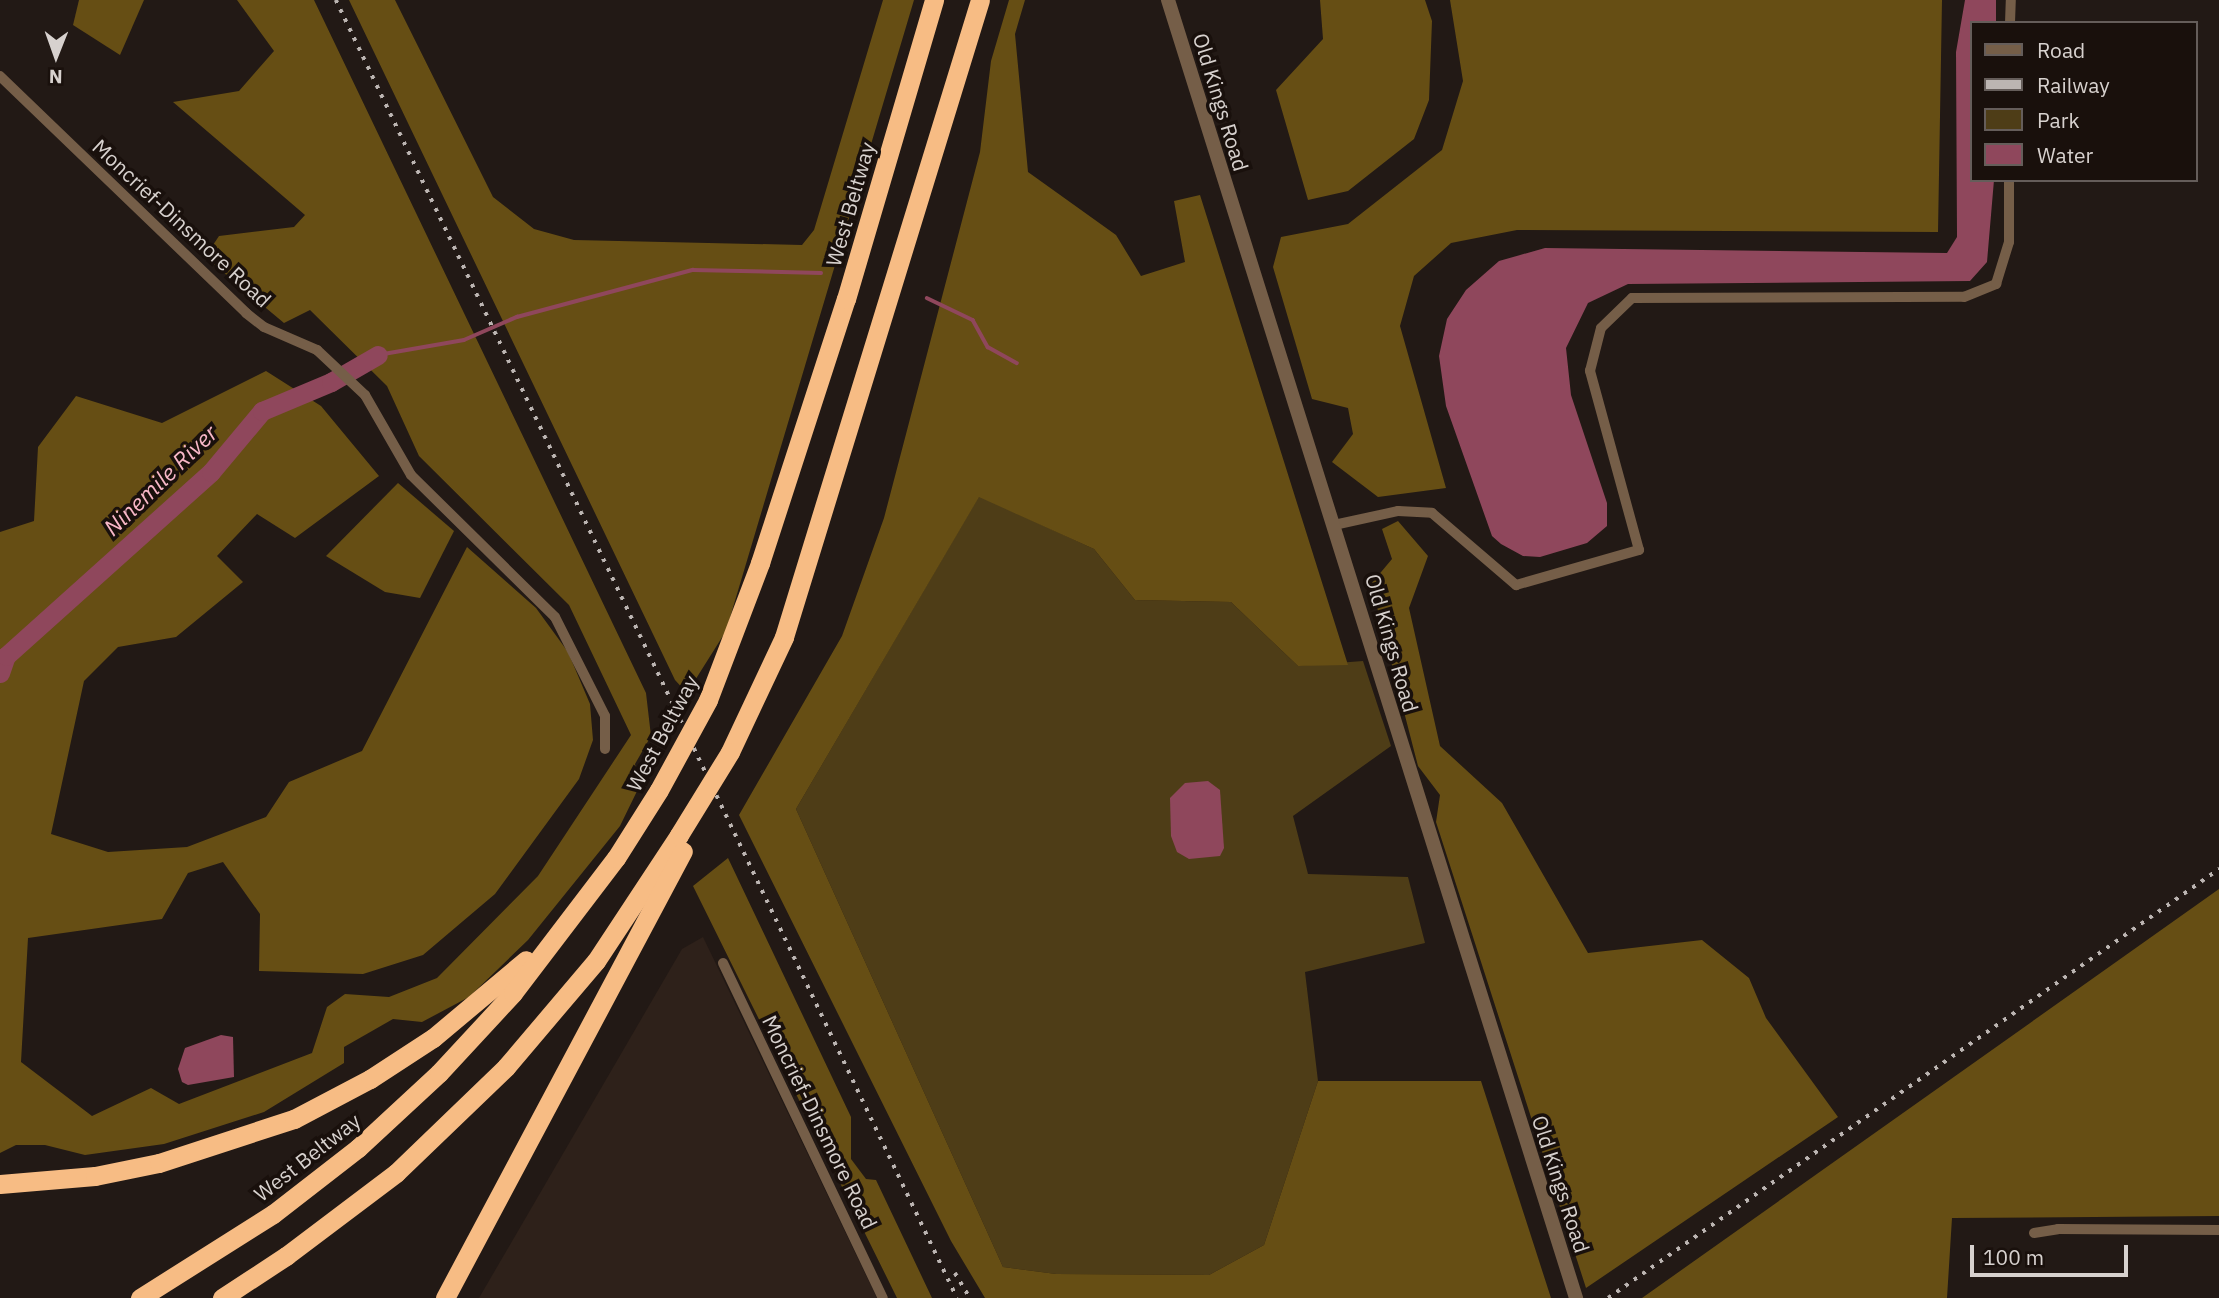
<!DOCTYPE html>
<html>
<head>
<meta charset="utf-8">
<style>
	body { margin:0 }
	#map { position:relative; width:2219px; height:1298px; overflow:hidden; background:#221915; font-family:"IBM Plex Sans",sans-serif }
	div>[style] { position:absolute }
	.built>* { inset:0; background:#2e211a }
	.green>* { inset:0; background:#4e3d17 }
	.forest>* { inset:0; background:#664e14 }
	.water>* { inset:0; background:#8f475c }
	.stream>* { height:3.5px; margin:-1.75px; padding:0 1.75px; transform-origin:1.75px; border-radius:1.75px; background:#8f475c }
	.river>* { height:19px; margin:-9.5px; padding:0 9.5px; transform-origin:9.5px; border-radius:9.5px; background:#8f475c }
	.minor>* { height:10px; margin:-5px; padding:0 5px; transform-origin:5px; border-radius:5px; background:#755e48 }
	.tertiary>* { height:14px; margin:-7px; padding:0 7px; transform-origin:7px; border-radius:7px; background:#755e48 }
	.motorway>* { height:19px; margin:-9.5px; padding:0 9.5px; transform-origin:9.5px; border-radius:9.5px; background:#f7bc84 }
	.rail>* { height:3.5px; margin-top:-1.75px; transform-origin:0; background:repeating-linear-gradient(90deg,#bcb5b2 0 3.5px,transparent 0 10.5px) }
	.motorway-bridge>* { height:19px; margin:-9.5px; padding:0 9.5px; transform-origin:9.5px; border-radius:9.5px; background:#f7bc84 }
	span { translate:-50% -50%; white-space:nowrap; text-align:center; line-height:1.15; -webkit-text-stroke:7px #19100c; paint-order:stroke }
	.street-label { font-size:21px; color:#d7d1ce }
	.water-label { font-size:23px; color:#f8b7c7; font-style:italic }
	.legend { position:absolute; left:1970px; top:21px; width:228px; height:161px; box-sizing:border-box; background:#19100c; border:2px solid #655d5a; margin:0; padding:9px 12px; list-style:none; font-size:21px; color:#d7d1ce }
	.legend li { display:flex; align-items:center; gap:14px; height:35px }
	.legend b { width:35px; border:2px solid #655d5a }
	.north { position:absolute; left:21px; top:21px; width:70px; height:70px; -webkit-text-stroke:5px #19100c; paint-order:stroke; rotate:181deg; font-size:19px; font-weight:700; line-height:28px; text-align:center; color:#d7d1ce }
	.north::after { content:''; display:block; margin:auto; width:24px; height:32px; background:#d7d1ce; clip-path:polygon(50% 0,100% 100%,50% 72%,0 100%) }
	.scale { position:absolute; left:1970px; top:1245px; width:158px; height:32px; box-sizing:border-box; border:4px solid #d7d1ce; border-top:0; padding-left:9px; font-size:21px; line-height:24px; white-space:nowrap; color:#d7d1ce; -webkit-text-stroke:5px #19100c; paint-order:stroke }
</style>
</head>
<body>
<div id="map">
	<div class="built">
		<i style="clip-path:polygon(703px 937px,877px 1298px,479px 1298px,682px 949px)"></i>
	</div>
	<div class="green">
		<i style="clip-path:polygon(979px 496px,1094px 549px,1135px 600px,1231px 602px,1298px 666px,1363px 661px,1391px 746px,1293px 816px,1308px 874px,1408px 877px,1425px 943px,1305px 972px,1318px 1081px,1264px 1245px,1209px 1275px,1056px 1274px,1003px 1267px,796px 809px)"></i>
	</div>
	<div class="forest">
		<i style="clip-path:polygon(79px 0,144px 0,120px 55px,73px 25px)"></i>
		<i style="clip-path:polygon(237px 0,314px 0,646px 693px,651px 736px,635px 764px,640px 785px,620px 826px,528px 940px,469px 997px,422px 1022px,393px 1019px,344px 1047px,344px 1063px,264px 1112px,164px 1144px,85px 1155px,45px 1145px,16px 1145px,0 1153px,0 532px,34px 521px,38px 447px,76px 396px,162px 423px,266px 371px,321px 406px,379px 476px,295px 538px,257px 514px,217px 556px,243px 582px,176px 637px,118px 647px,84px 681px,51px 834px,108px 852px,187px 847px,266px 817px,289px 782px,362px 751px,467px 547px,536px 608px,568px 652px,590px 704px,593px 740px,579px 779px,495px 894px,423px 955px,363px 974px,259px 971px,260px 914px,223px 862px,188px 873px,162px 919px,28px 938px,21px 1062px,92px 1116px,151px 1088px,179px 1104px,312px 1053px,327px 1007px,345px 994px,389px 997px,437px 978px,538px 876px,631px 735px,569px 605px,419px 456px,387px 386px,310px 310px,284px 323px,205px 257px,219px 236px,294px 227px,305px 215px,173px 102px,239px 91px,274px 51px)"></i>
		<i style="clip-path:polygon(349px 0,395px 0,493px 197px,534px 229px,574px 240px,802px 245px,814px 230px,883px 0,914px 0,726px 631px,687px 693px,675px 680px)"></i>
		<i style="clip-path:polygon(1009px 0,1025px 0,1015px 34px,1028px 172px,1116px 235px,1141px 276px,1185px 262px,1174px 201px,1200px 195px,1348px 665px,1298px 666px,1231px 602px,1135px 600px,1094px 549px,979px 497px,796px 809px,1003px 1267px,1056px 1274px,1209px 1275px,1264px 1245px,1318px 1081px,1481px 1081px,1551px 1298px,985px 1298px,951px 1241px,739px 815px,842px 636px,884px 518px,980px 152px,991px 61px)"></i>
		<i style="clip-path:polygon(1320px 0,1425px 0,1432px 21px,1429px 100px,1414px 139px,1348px 191px,1308px 200px,1276px 90px,1323px 39px)"></i>
		<i style="clip-path:polygon(1450px 0,1942px 0,1938px 232px,1517px 230px,1451px 243px,1414px 276px,1400px 326px,1446px 488px,1378px 497px,1332px 462px,1353px 434px,1348px 408px,1312px 399px,1273px 267px,1281px 237px,1348px 224px,1442px 150px,1463px 81px)"></i>
		<i style="clip-path:polygon(398px 483px,454px 531px,420px 598px,385px 592px,326px 556px)"></i>
		<i style="clip-path:polygon(1398px 521px,1428px 556px,1409px 608px,1440px 746px,1502px 803px,1588px 953px,1702px 940px,1749px 978px,1766px 1018px,1838px 1117px,1586px 1288px,1436px 822px,1440px 795px,1418px 766px,1371px 584px,1392px 559px,1382px 529px)"></i>
		<i style="clip-path:polygon(728px 858px,851px 1117px,851px 1159px,866px 1179px,876px 1180px,932px 1298px,897px 1298px,693px 886px)"></i>
		<i style="clip-path:polygon(2219px 889px,2219px 1216px,1952px 1218px,1947px 1298px,1642px 1298px)"></i>
	</div>
	<div class="water">
		<i style="clip-path:polygon(1965px 0,1996px 0,1996px 23px,1972px 23px,1972px 180px,1994px 180px,1987px 262px,1970px 281px,1628px 284px,1588px 303px,1566px 348px,1571px 395px,1607px 503px,1607px 526px,1587px 543px,1540px 557px,1523px 556px,1501px 544px,1492px 536px,1446px 406px,1439px 356px,1447px 319px,1466px 290px,1499px 261px,1545px 248px,1947px 253px,1957px 237px,1956px 52px)"></i>
		<i style="clip-path:polygon(1208px 781px,1220px 790px,1224px 848px,1220px 856px,1189px 859px,1177px 852px,1171px 836px,1170px 798px,1185px 783px)"></i>
		<i style="clip-path:polygon(221px 1035px,233px 1037px,234px 1077px,188px 1085px,182px 1082px,178px 1069px,185px 1048px)"></i>
	</div>
	<div class="stream">
		<i style="left:927px;top:298px;width:51px;rotate:25.6deg"></i>
		<i style="left:973px;top:320px;width:31px;rotate:61deg"></i>
		<i style="left:988px;top:347px;width:33px;rotate:29deg"></i>
		<i style="left:378px;top:355px;width:87px;rotate:-9.9deg"></i>
		<i style="left:464px;top:340px;width:58px;rotate:-23.5deg"></i>
		<i style="left:517px;top:317px;width:182px;rotate:-15deg"></i>
		<i style="left:693px;top:270px;width:128px;rotate:1.3deg"></i>
	</div>
	<div class="river">
		<i style="left:0;top:673px;width:18px;rotate:-71deg"></i>
		<i style="left:6px;top:656px;width:275px;rotate:-41.9deg"></i>
		<i style="left:211px;top:472px;width:80px;rotate:-50.1deg"></i>
		<i style="left:262px;top:411px;width:75px;rotate:-22.8deg"></i>
		<i style="left:331px;top:382px;width:54px;rotate:-29.9deg"></i>
	</div>
	<div class="minor">
		<i style="left:2010px;top:23px;width:23px;rotate:-88deg"></i>
		<i style="left:0;top:76px;width:342px;rotate:43.9deg"></i>
		<i style="left:246px;top:313px;width:23px;rotate:38deg"></i>
		<i style="left:264px;top:327px;width:58px;rotate:23.5deg"></i>
		<i style="left:317px;top:350px;width:66px;rotate:43.2deg"></i>
		<i style="left:365px;top:395px;width:92px;rotate:60.1deg"></i>
		<i style="left:411px;top:475px;width:202px;rotate:44.6deg"></i>
		<i style="left:555px;top:617px;width:111px;rotate:63.2deg"></i>
		<i style="left:605px;top:716px;width:33px;rotate:90deg"></i>
		<i style="left:1334px;top:525px;width:66px;rotate:-12.3deg"></i>
		<i style="left:1398px;top:511px;width:34px;rotate:3deg"></i>
		<i style="left:1432px;top:513px;width:111px;rotate:40.6deg"></i>
		<i style="left:1516px;top:585px;width:128px;rotate:-15.9deg"></i>
		<i style="left:1639px;top:550px;width:186px;rotate:-105.3deg"></i>
		<i style="left:1590px;top:371px;width:44px;rotate:-75.7deg"></i>
		<i style="left:1601px;top:328px;width:43px;rotate:-44.1deg"></i>
		<i style="left:1632px;top:298px;width:332px;rotate:-0.2deg"></i>
		<i style="left:1964px;top:297px;width:35px;rotate:-22deg"></i>
		<i style="left:1996px;top:284px;width:44px;rotate:-72.8deg"></i>
		<i style="left:2009px;top:242px;width:62px;rotate:-90deg"></i>
		<i style="left:723px;top:963px;width:371px;rotate:64.5deg"></i>
		<i style="left:2034px;top:1233px;width:24px;rotate:-9deg"></i>
		<i style="left:2058px;top:1229px;width:161px;rotate:0.4deg"></i>
	</div>
	<div class="tertiary">
		<i style="left:1168px;top:0;width:1361px;rotate:72.55deg"></i>
	</div>
	<div class="motorway">
		<i style="left:708px;top:700px;width:147px;rotate:-69.2deg"></i>
		<i style="left:760px;top:563px;width:278px;rotate:-72deg"></i>
		<i style="left:846px;top:299px;width:312px;rotate:-73.6deg"></i>
		<i style="left:730px;top:752px;width:127px;rotate:-64.8deg"></i>
		<i style="left:784px;top:637px;width:666px;rotate:-72.9deg"></i>
		<i style="left:0;top:1184px;width:95px;rotate:-4.8deg"></i>
		<i style="left:95px;top:1176px;width:65px;rotate:-11.5deg"></i>
		<i style="left:159px;top:1163px;width:142px;rotate:-18.1deg"></i>
		<i style="left:294px;top:1119px;width:86px;rotate:-27.8deg"></i>
		<i style="left:370px;top:1079px;width:75px;rotate:-33.1deg"></i>
		<i style="left:433px;top:1038px;width:121px;rotate:-40deg"></i>
		<i style="left:140px;top:1298px;width:157px;rotate:-32.3deg"></i>
		<i style="left:273px;top:1214px;width:108px;rotate:-37.8deg"></i>
		<i style="left:358px;top:1148px;width:110px;rotate:-42.8deg"></i>
		<i style="left:439px;top:1073px;width:109px;rotate:-47.2deg"></i>
		<i style="left:513px;top:993px;width:170px;rotate:-52.7deg"></i>
		<i style="left:616px;top:858px;width:80px;rotate:-57.7deg"></i>
		<i style="left:222px;top:1298px;width:77px;rotate:-33.3deg"></i>
		<i style="left:286px;top:1256px;width:138px;rotate:-37deg"></i>
		<i style="left:396px;top:1173px;width:153px;rotate:-43.9deg"></i>
		<i style="left:506px;top:1067px;width:139px;rotate:-49.7deg"></i>
		<i style="left:596px;top:961px;width:151px;rotate:-56.6deg"></i>
		<i style="left:445px;top:1298px;width:506px;rotate:-61.97deg"></i>
	</div>
	<div class="rail">
		<i style="left:336px;top:0;width:1439px;rotate:64.43deg"></i>
		<i style="left:955px;top:1273px;width:29px;rotate:59deg"></i>
		<i style="left:1608px;top:1298px;width:747px;rotate:-35.07deg"></i>
	</div>
	<div class="motorway-bridge">
		<i style="left:659px;top:790px;width:102px;rotate:-61.4deg"></i>
		<i style="left:679px;top:835px;width:97px;rotate:-58.4deg"></i>
	</div>
	<div class="street-label">
		<span style="left:1221px;top:102px;rotate:73deg">Old Kings Road</span>
		<span style="left:850px;top:204px;rotate:-74deg">West Beltway</span>
		<span style="left:182px;top:223px;rotate:43deg">Moncrief-Dinsmore Road</span>
		<span style="left:1392px;top:643px;rotate:74deg">Old Kings Road</span>
		<span style="left:662px;top:733px;rotate:-62deg">West Beltway</span>
		<span style="left:820px;top:1122px;rotate:64deg">Moncrief-Dinsmore Road</span>
		<span style="left:307px;top:1157px;rotate:-38deg">West Beltway</span>
		<span style="left:1561px;top:1184px;rotate:72deg">Old Kings Road</span>
	</div>
	<div class="water-label">
		<span style="left:160px;top:480px;rotate:-44deg">Ninemile River</span>
	</div>
	<ul class="legend">
	<li><b style="height:9px;background:#755e48"></b>Road</li>
	<li><b style="height:9px;background:#bcb5b2"></b>Railway</li>
	<li><b style="height:19px;background:#4e3d17"></b>Park</li>
	<li><b style="height:19px;background:#8f475c"></b>Water</li>
	</ul>
	<div class="north">N</div>
	<div class="scale">100 m</div>
</div>
</body>
</html>
